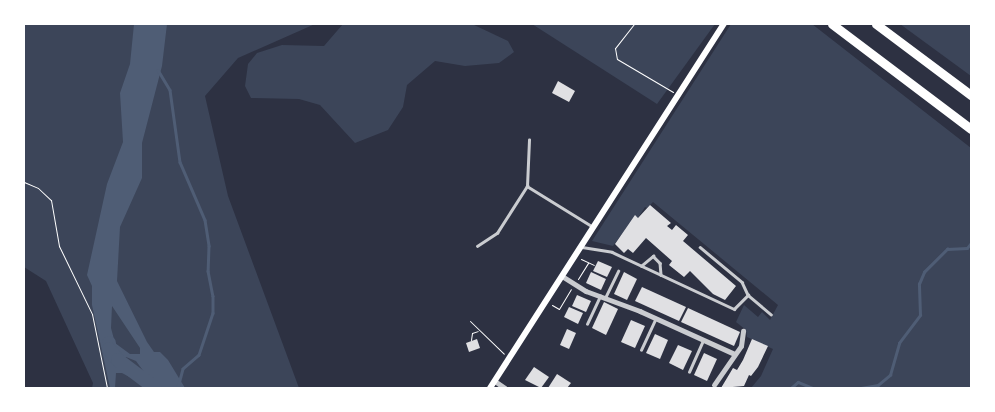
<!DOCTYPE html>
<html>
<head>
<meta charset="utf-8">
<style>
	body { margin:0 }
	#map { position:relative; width:995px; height:412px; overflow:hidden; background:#2d3142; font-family:"Nunito Sans",sans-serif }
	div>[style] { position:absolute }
	.green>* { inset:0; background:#3c4559 }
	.water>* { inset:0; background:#4f5d75 }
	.stream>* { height:2.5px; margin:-1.25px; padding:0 1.25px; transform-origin:1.25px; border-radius:1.25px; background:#4f5d75 }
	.river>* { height:14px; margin:-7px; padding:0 7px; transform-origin:7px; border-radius:7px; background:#4f5d75 }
	.building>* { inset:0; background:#e0e0e3 }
	.path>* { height:1px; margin:-0.5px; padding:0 0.5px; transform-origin:0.5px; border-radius:0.5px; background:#fff }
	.service>* { height:2.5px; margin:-1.25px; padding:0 1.25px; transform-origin:1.25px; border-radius:1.25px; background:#caccd0 }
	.minor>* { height:4.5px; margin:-2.25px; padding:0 2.25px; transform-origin:2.25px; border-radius:2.25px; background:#caccd0 }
	.secondary>* { height:6px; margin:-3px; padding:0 3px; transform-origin:3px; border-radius:3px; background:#fff }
	.motorway>* { height:9px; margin:-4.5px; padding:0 4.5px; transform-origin:4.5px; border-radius:4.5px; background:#fff }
	span { translate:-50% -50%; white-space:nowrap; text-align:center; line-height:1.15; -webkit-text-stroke:5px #fff; paint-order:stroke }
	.frame { position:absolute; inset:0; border:25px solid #fff; pointer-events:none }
</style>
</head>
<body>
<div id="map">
	<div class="green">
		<i style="clip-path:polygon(24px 24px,315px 24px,238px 58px,205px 96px,228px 196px,299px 388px,92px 388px,93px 383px,46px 281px,24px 267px)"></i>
		<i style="clip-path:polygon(343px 24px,472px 24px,508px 41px,514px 52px,499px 63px,465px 66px,435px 61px,407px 85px,403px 107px,388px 130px,355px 143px,320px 105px,299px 99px,251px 98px,245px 86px,248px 64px,257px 53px,282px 45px,324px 46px)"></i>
		<i style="clip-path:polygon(532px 24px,715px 24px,657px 104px)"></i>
		<i style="clip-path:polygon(731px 24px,812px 24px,971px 148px,971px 388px,751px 388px,761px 376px,773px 349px,747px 337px,746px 330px,736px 322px,744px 305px,758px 317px,762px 312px,770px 320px,778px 305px,653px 202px,647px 208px,645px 207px,638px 218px,635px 216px,613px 246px,592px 241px)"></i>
		<i style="clip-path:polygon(900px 24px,971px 24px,971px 76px)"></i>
	</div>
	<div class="water">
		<i style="clip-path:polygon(evenodd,134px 24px,167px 24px,162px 66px,142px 143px,142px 178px,120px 227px,117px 281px,147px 342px,154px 352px,160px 352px,168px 360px,185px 388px,150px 388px,122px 373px,116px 373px,115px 388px,110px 388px,92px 305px,92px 286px,87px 275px,107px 184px,123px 142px,120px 93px,130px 64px,134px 24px,112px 306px,140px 348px,140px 354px,130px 354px,115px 343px,111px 328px,112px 306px,134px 24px,126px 357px,136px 361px,147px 376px,115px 359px,126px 357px)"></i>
	</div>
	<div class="stream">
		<i style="left:158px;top:70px;width:23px;rotate:59deg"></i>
		<i style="left:170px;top:90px;width:73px;rotate:82.1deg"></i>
		<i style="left:180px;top:162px;width:63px;rotate:66.7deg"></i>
		<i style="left:205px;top:220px;width:26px;rotate:81deg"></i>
		<i style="left:209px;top:246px;width:25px;rotate:92deg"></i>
		<i style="left:208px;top:271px;width:25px;rotate:79deg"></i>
		<i style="left:213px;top:296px;width:17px;rotate:90deg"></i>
		<i style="left:213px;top:313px;width:44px;rotate:108.4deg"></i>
		<i style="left:199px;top:355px;width:21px;rotate:139deg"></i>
		<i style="left:183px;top:369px;width:20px;rotate:105deg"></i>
		<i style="left:791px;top:388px;width:9px;rotate:-41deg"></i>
		<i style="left:798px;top:382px;width:16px;rotate:22deg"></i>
		<i style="left:861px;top:388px;width:17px;rotate:-10deg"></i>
		<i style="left:878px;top:385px;width:16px;rotate:-40deg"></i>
		<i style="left:890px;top:375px;width:33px;rotate:-74deg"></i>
		<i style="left:899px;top:343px;width:35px;rotate:-53deg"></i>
		<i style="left:920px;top:315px;width:31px;rotate:-92deg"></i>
		<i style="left:919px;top:284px;width:13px;rotate:-67deg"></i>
		<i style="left:924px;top:272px;width:33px;rotate:-45deg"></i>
		<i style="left:947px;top:249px;width:20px;rotate:-3deg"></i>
		<i style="left:967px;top:248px;width:6px;rotate:-51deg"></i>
	</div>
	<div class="river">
		<i style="left:109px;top:343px;width:6px;rotate:90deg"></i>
		<i style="left:109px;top:349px;width:14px;rotate:51deg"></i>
		<i style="left:118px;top:360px;width:46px;rotate:37.1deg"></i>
	</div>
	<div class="building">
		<i style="clip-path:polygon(558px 81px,575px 91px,569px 102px,552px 93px)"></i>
		<i style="clip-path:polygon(650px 205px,671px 223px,667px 226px,672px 230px,676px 225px,688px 235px,683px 241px,736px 286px,725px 300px,713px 294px,690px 271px,684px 277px,669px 265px,672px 261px,646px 238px,633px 253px,628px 249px,624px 253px,615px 244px,635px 215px,638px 218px)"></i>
		<i style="clip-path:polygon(598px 261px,612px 267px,607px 277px,593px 271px)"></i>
		<i style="clip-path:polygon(591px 272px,606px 279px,601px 290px,586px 283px)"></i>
		<i style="clip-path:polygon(624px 272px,637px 279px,627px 300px,614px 294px)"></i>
		<i style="clip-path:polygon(642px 287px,686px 307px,679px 321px,635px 301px)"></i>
		<i style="clip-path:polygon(577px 295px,591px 301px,586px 312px,572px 306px)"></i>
		<i style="clip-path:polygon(604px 302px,618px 309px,606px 335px,592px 328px)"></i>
		<i style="clip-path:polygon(569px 307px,583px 313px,578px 324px,564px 317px)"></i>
		<i style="clip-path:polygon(688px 308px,740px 332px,734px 346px,681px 322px)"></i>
		<i style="clip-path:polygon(631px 320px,645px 326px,635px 348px,621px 342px)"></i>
		<i style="clip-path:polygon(567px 329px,576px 333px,569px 349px,560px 345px)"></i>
		<i style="clip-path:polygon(655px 334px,668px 340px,660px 359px,646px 353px)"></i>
		<i style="clip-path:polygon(477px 339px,480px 348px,469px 352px,466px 343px)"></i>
		<i style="clip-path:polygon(752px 339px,768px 346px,758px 367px,751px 376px,749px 375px,744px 386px,721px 388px,733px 368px,737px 370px,743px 360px)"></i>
		<i style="clip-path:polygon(678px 345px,692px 351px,683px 370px,669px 363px)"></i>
		<i style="clip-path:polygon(704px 353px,717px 359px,707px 381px,694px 375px)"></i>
		<i style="clip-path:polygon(534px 367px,549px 377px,541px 388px,525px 380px)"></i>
		<i style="clip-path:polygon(557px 374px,571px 383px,567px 388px,548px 388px)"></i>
	</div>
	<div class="path">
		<i style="left:634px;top:24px;width:31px;rotate:128deg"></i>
		<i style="left:615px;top:48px;width:11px;rotate:80deg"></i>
		<i style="left:617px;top:59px;width:65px;rotate:30.5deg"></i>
		<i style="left:24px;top:182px;width:15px;rotate:23deg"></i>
		<i style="left:38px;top:188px;width:18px;rotate:43deg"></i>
		<i style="left:51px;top:200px;width:47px;rotate:80.1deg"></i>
		<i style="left:59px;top:246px;width:76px;rotate:64.1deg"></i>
		<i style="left:92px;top:314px;width:76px;rotate:78.5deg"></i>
		<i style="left:581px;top:259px;width:14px;rotate:25deg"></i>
		<i style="left:578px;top:279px;width:19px;rotate:-58deg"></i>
		<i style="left:552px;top:305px;width:8px;rotate:30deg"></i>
		<i style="left:559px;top:309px;width:23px;rotate:-59deg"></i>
		<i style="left:470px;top:321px;width:47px;rotate:44.1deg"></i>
		<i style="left:471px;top:340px;width:7px;rotate:-82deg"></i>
		<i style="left:472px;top:333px;width:6px;rotate:-18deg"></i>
	</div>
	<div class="service">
		<i style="left:527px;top:186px;width:46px;rotate:-87.5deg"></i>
		<i style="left:477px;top:246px;width:24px;rotate:-33deg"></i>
		<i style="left:497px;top:233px;width:56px;rotate:-57.4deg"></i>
		<i style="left:527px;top:186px;width:78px;rotate:31.8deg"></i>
		<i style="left:582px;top:247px;width:30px;rotate:9deg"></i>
		<i style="left:612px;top:252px;width:135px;rotate:25deg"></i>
		<i style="left:734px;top:309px;width:20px;rotate:-45deg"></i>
		<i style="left:700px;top:247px;width:55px;rotate:39.8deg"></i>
		<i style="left:742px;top:282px;width:14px;rotate:65deg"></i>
		<i style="left:748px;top:295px;width:30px;rotate:40deg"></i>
		<i style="left:641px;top:266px;width:16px;rotate:-40deg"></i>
		<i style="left:653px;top:256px;width:10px;rotate:45deg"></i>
		<i style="left:660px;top:263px;width:12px;rotate:85deg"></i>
		<i style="left:605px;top:298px;width:30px;rotate:-64deg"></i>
		<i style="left:587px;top:324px;width:31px;rotate:-65deg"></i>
		<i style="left:641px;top:350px;width:35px;rotate:-65deg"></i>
		<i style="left:689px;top:372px;width:35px;rotate:-66deg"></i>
	</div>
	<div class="minor">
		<i style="left:562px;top:276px;width:28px;rotate:32deg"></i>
		<i style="left:586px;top:291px;width:58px;rotate:20.3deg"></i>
		<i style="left:640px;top:311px;width:104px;rotate:24.4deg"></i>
		<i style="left:495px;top:381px;width:12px;rotate:35deg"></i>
		<i style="left:714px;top:385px;width:47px;rotate:-55.3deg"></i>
		<i style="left:741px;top:346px;width:15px;rotate:-82deg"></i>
	</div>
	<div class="secondary">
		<i style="left:490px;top:388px;width:433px;rotate:-57.3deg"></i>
	</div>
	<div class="motorway">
		<i style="left:832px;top:24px;width:174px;rotate:37.1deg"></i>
		<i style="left:876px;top:24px;width:119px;rotate:36.8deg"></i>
	</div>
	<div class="frame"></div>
</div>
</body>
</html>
